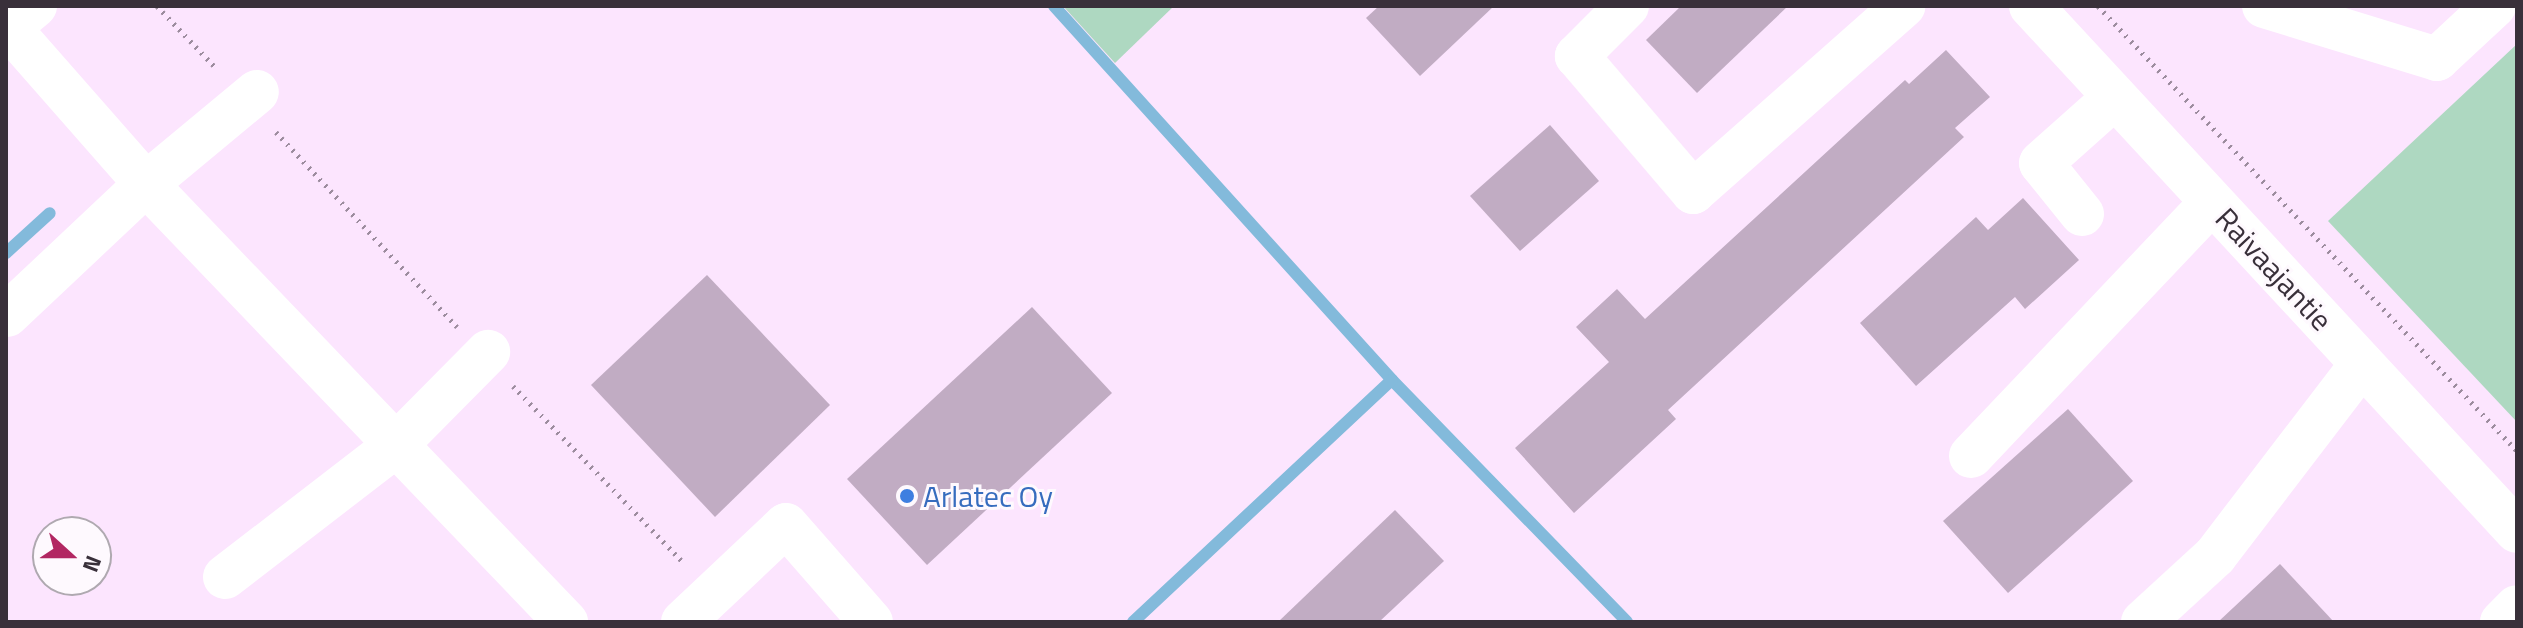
<!DOCTYPE html>
<html>
<head>
<meta charset="utf-8">
<style>
	body { margin:0 }
	#map { position:relative; width:2523px; height:628px; overflow:hidden; background:#fce5fe; font-family:"Titillium Web",sans-serif }
	div>[style] { position:absolute }
	.green>* { inset:0; background:#aed8c1 }
	.stream>* { height:12px; margin:-6px; padding:0 6px; transform-origin:6px; border-radius:6px; background:#83badb }
	.building>* { inset:0; background:#c1acc3 }
	.path>* { height:5px; margin-top:-2.5px; transform-origin:0; background:repeating-linear-gradient(90deg,#9c8c9e 0 2px,transparent 0 8px) }
	.minor>* { height:44px; margin:-22px; padding:0 22px; transform-origin:22px; border-radius:22px; background:#fff }
	.major>* { height:44px; margin:-22px; padding:0 22px; transform-origin:22px; border-radius:22px; background:#fff }
	.dots>* { width:22px; height:22px; translate:-50% -50%; box-sizing:border-box; border:4px solid #fef9fe; border-radius:50% }
	span { translate:-50% -50%; white-space:nowrap; text-align:center; line-height:1.15; -webkit-text-stroke:6px #fef9fe; paint-order:stroke }
	.street-label { font-size:30px; color:#39303a }
	.shop-label { font-size:30px; color:#366cbe }
	.left { translate:0 -50%; text-align:left }
	.frame { position:absolute; inset:0; border:8px solid #39303a; pointer-events:none }
	.north { position:absolute; left:32px; top:516px; width:80px; height:80px; box-sizing:border-box; background:#fef9fe; border:2px solid #afa9b0; border-radius:50%; rotate:111deg; font-size:22px; font-weight:700; line-height:32px; text-align:center; color:#39303a }
	.north::after { content:''; display:block; margin:auto; width:28px; height:36px; background:#b22762; clip-path:polygon(50% 0,100% 100%,50% 72%,0 100%) }
</style>
</head>
<body>
<div id="map">
	<div class="green">
		<i style="clip-path:polygon(1063px 6px,1174px 6px,1115px 63px)"></i>
		<i style="clip-path:polygon(2517px 44px,2517px 422px,2328px 221px)"></i>
	</div>
	<div class="stream">
		<i style="left:1054px;top:6px;width:504px;rotate:47.89deg"></i>
		<i style="left:1392px;top:380px;width:337px;rotate:45.8deg"></i>
		<i style="left:6px;top:253px;width:59px;rotate:-42.3deg"></i>
		<i style="left:1133px;top:622px;width:354px;rotate:-43.1deg"></i>
	</div>
	<div class="building">
		<i style="clip-path:polygon(1379px 6px,1494px 6px,1420px 76px,1366px 18px)"></i>
		<i style="clip-path:polygon(1681px 6px,1788px 6px,1697px 93px,1646px 40px)"></i>
		<i style="clip-path:polygon(1946px 50px,1990px 97px,1955px 128px,1964px 137px,1668px 410px,1676px 419px,1574px 513px,1515px 448px,1609px 362px,1576px 327px,1617px 289px,1645px 319px,1905px 80px,1909px 84px)"></i>
		<i style="clip-path:polygon(1550px 125px,1599px 181px,1520px 251px,1470px 196px)"></i>
		<i style="clip-path:polygon(2023px 198px,2079px 260px,2025px 309px,2015px 297px,1916px 386px,1860px 323px,1976px 217px,1988px 230px)"></i>
		<i style="clip-path:polygon(707px 275px,830px 405px,715px 517px,591px 385px)"></i>
		<i style="clip-path:polygon(1032px 307px,1112px 393px,927px 565px,847px 479px)"></i>
		<i style="clip-path:polygon(2068px 409px,2133px 481px,2008px 593px,1943px 521px)"></i>
		<i style="clip-path:polygon(1395px 510px,1444px 561px,1379px 622px,1278px 622px)"></i>
		<i style="clip-path:polygon(2280px 564px,2334px 622px,2218px 622px)"></i>
	</div>
	<div class="path">
		<i style="left:157px;top:6px;width:87px;rotate:46.4deg"></i>
		<i style="left:2098px;top:6px;width:611px;rotate:46.72deg"></i>
		<i style="left:276px;top:132px;width:266px;rotate:47.1deg"></i>
		<i style="left:513px;top:386px;width:246px;rotate:46deg"></i>
	</div>
	<div class="minor">
		<i style="left:1627px;top:6px;width:71px;rotate:135deg"></i>
		<i style="left:1577px;top:56px;width:179px;rotate:49.5deg"></i>
		<i style="left:1693px;top:192px;width:281px;rotate:-41.5deg"></i>
		<i style="left:2031px;top:6px;width:715px;rotate:47.21deg"></i>
		<i style="left:2264px;top:6px;width:181px;rotate:17deg"></i>
		<i style="left:2437px;top:59px;width:78px;rotate:-42.9deg"></i>
		<i style="left:9px;top:28px;width:208px;rotate:48.7deg"></i>
		<i style="left:146px;top:184px;width:607px;rotate:46.2deg"></i>
		<i style="left:2082px;top:214px;width:65px;rotate:-128.8deg"></i>
		<i style="left:2041px;top:163px;width:99px;rotate:-41.7deg"></i>
		<i style="left:7px;top:315px;width:191px;rotate:-43.3deg"></i>
		<i style="left:146px;top:184px;width:144px;rotate:-39.7deg"></i>
		<i style="left:1971px;top:456px;width:350px;rotate:-46.5deg"></i>
		<i style="left:225px;top:577px;width:213px;rotate:-37.6deg"></i>
		<i style="left:394px;top:447px;width:134px;rotate:-45.3deg"></i>
		<i style="left:683px;top:622px;width:141px;rotate:-43.3deg"></i>
		<i style="left:786px;top:525px;width:129px;rotate:48.8deg"></i>
		<i style="left:2143px;top:622px;width:98px;rotate:-42.5deg"></i>
		<i style="left:2215px;top:556px;width:242px;rotate:-52.6deg"></i>
		<i style="left:2502px;top:622px;width:21px;rotate:-45deg"></i>
	</div>
	<div class="major">
		<i style="left:6px;top:30px;width:38px;rotate:-40deg"></i>
	</div>
	<div class="dots">
		<i style="left:907px;top:496px;background:#3f7fe0"></i>
	</div>
	<div class="street-label">
		<span style="left:2274px;top:269px;rotate:47deg">Raivaajantie</span>
	</div>
	<div class="shop-label">
		<span class="left" style="left:923px;top:496px">Arlatec Oy</span>
	</div>
	<div class="frame"></div>
	<div class="north">N</div>
</div>
</body>
</html>
